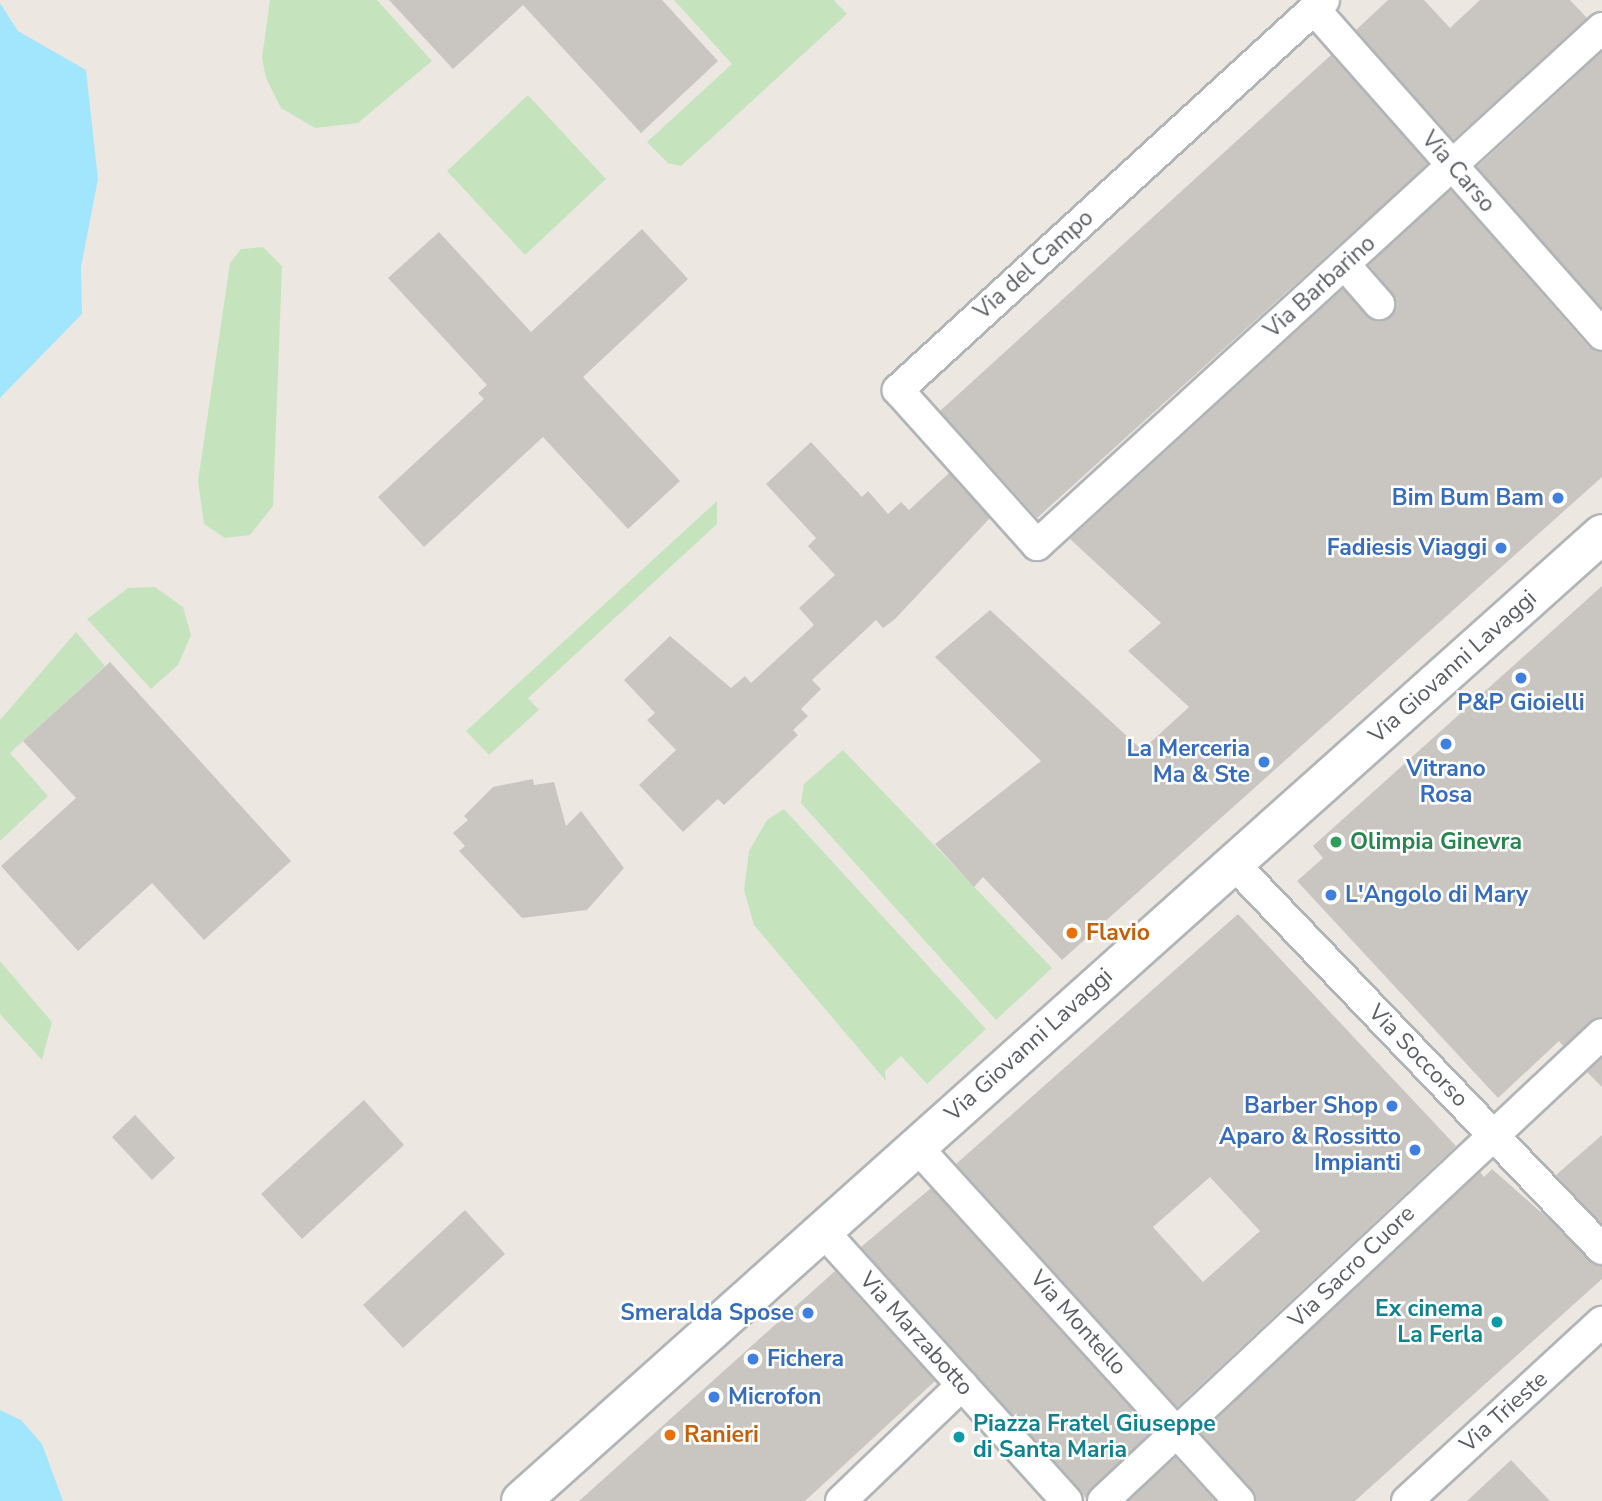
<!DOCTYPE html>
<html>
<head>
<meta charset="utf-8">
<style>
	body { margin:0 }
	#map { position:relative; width:1602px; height:1501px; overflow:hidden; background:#ece8e1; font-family:"Nunito Sans",sans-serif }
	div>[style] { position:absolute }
	.green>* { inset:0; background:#c5e4bd }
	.water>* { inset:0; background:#a1e6fc }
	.building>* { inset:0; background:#c9c5c0 }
	.roads { filter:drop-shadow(2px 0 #b2b5b8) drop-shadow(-2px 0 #b2b5b8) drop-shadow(0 2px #b2b5b8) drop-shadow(0 -2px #b2b5b8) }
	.street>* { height:30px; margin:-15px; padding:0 15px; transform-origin:15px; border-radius:15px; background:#fff }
	.secondary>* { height:38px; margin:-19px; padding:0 19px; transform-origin:19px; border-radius:19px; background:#fff }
	.dots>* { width:19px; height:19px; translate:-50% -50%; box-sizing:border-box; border:4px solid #fff; border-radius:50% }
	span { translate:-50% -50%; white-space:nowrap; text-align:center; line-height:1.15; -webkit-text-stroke:5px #fff; paint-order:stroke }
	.street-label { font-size:23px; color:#595f62 }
	.shop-label { font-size:23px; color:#366cbe; font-weight:700 }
	.right { translate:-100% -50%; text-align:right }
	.left { translate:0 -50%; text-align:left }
	.leisure-label { font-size:23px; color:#27864d; font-weight:700 }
	.food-label { font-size:23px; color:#c56008; font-weight:700 }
	.culture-label { font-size:23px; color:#0d838f; font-weight:700 }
</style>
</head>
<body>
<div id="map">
	<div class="green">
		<i style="clip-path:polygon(270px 0,377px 0,432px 61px,358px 123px,315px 128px,281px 108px,266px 78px,262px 58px)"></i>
		<i style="clip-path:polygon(674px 0,834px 0,847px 14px,681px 166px,668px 163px,647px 142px,732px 64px)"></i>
		<i style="clip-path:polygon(528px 95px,606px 179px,525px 255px,447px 171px)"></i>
		<i style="clip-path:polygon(263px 247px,282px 266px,273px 506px,250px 535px,225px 538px,204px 524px,198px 481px,230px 263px,241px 249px)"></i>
		<i style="clip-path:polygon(717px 501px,717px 524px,528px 698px,539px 710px,489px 755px,466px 731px)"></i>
		<i style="clip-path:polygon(155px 587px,183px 607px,191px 635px,178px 665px,151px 689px,87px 619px,128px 588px)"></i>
		<i style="clip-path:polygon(76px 632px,105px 666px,10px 753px,48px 796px,0 841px,0 720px)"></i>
		<i style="clip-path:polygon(843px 750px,1052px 968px,996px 1020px,801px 803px,804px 784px)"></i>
		<i style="clip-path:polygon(784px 809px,986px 1029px,927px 1084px,901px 1056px,885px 1071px,886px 1081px,754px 925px,744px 890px,749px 851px,767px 820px)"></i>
		<i style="clip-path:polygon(0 961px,52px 1022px,42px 1060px,0 1014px)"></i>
	</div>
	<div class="water">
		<i style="clip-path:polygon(0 3px,18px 31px,86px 70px,98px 179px,81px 267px,82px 314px,0 398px)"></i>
		<i style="clip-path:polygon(0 1410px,21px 1420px,42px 1444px,63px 1501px,0 1501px)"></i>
	</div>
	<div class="building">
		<i style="clip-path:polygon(389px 0,662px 0,718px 61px,641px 133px,523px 5px,453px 69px)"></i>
		<i style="clip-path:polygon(1388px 0,1424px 0,1450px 28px,1480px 0,1570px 0,1587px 18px,1453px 140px,1356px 30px)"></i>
		<i style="clip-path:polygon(1602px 52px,1602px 309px,1477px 167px)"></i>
		<i style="clip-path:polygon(1331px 55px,1428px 164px,1037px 518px,940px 411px)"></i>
		<i style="clip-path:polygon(1451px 190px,1589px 347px,1602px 352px,1602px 477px,1062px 960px,983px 877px,974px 887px,935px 844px,1041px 761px,935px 657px,990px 610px,1142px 750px,1189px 707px,1128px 651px,1161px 623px,1070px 539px,1343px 289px,1373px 320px,1391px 317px,1396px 300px,1369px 265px)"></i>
		<i style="clip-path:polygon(642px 229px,688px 279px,583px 377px,680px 481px,628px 529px,543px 437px,424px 547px,378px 497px,484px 399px,478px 393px,487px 385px,388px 278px,439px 232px,531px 332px)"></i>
		<i style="clip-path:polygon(811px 442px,862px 497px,868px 491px,888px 514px,901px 502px,909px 510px,949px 473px,990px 518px,895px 619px,883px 628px,876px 620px,812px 680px,821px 689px,801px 709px,808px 716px,793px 730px,798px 735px,724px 805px,718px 799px,683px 832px,639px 785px,676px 750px,647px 720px,655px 713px,624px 680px,670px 636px,731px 688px,745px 676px,751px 683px,814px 625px,799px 608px,835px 575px,808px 546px,816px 538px,766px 484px)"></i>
		<i style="clip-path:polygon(1602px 586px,1602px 1017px,1563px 1046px,1559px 1041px,1498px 1098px,1297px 881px,1323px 858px,1313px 846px)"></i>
		<i style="clip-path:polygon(110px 662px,291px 861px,204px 940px,152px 883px,78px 951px,1px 866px,76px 798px,23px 741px)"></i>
		<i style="clip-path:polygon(533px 779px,534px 785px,554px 782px,566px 826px,581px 811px,624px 868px,587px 910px,522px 918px,459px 851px,465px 846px,453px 833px,468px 820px,464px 816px,493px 787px)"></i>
		<i style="clip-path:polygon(evenodd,1238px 914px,1456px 1146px,1177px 1407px,956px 1164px,1238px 914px,1210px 1177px,1260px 1231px,1203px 1282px,1153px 1227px,1210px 1177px)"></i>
		<i style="clip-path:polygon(1602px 1058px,1602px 1087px,1587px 1072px)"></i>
		<i style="clip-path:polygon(364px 1100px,404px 1145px,302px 1239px,261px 1194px)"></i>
		<i style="clip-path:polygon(135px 1115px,175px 1158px,152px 1180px,112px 1137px)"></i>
		<i style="clip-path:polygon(1602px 1135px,1602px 1224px,1556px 1175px)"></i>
		<i style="clip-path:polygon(1492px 1169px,1602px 1266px,1602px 1279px,1355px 1501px,1256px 1501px,1201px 1433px,1480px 1172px,1484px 1177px)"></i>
		<i style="clip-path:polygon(931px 1188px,1152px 1431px,1086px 1498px,861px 1247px)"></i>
		<i style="clip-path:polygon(465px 1210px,505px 1254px,403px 1348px,363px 1305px)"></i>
		<i style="clip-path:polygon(835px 1271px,935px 1381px,805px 1501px,579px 1501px)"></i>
		<i style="clip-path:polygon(1175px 1457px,1215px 1501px,1129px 1501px)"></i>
		<i style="clip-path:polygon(1511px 1460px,1550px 1501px,1467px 1501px)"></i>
	</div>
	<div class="roads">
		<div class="street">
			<i style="left:1324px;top:0;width:578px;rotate:137.53deg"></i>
			<i style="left:898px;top:390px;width:208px;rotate:48.1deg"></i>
			<i style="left:1037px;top:545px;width:766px;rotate:-42.46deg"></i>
			<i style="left:1314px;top:9px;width:435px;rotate:48.5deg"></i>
			<i style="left:1345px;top:265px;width:52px;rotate:48.9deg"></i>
			<i style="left:1233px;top:863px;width:534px;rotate:46.29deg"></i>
			<i style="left:916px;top:1146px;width:480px;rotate:47.7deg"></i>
			<i style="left:822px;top:1230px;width:365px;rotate:47.9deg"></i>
			<i style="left:841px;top:1501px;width:168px;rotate:-43.8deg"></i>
			<i style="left:1103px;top:1501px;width:683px;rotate:-43.1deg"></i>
			<i style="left:1407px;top:1501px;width:265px;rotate:-42.6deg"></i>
		</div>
		<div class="secondary">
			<i style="left:521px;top:1501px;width:1450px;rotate:-41.81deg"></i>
		</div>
	</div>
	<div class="dots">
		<i style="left:1558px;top:498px;background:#3f7fe0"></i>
		<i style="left:1501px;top:548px;background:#3f7fe0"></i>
		<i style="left:1521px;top:678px;background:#3f7fe0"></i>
		<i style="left:1446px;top:744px;background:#3f7fe0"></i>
		<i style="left:1264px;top:762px;background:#3f7fe0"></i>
		<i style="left:1336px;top:842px;background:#2e9e5b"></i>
		<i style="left:1331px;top:895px;background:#3f7fe0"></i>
		<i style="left:1072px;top:933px;background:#e8710a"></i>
		<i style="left:1392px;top:1106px;background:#3f7fe0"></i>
		<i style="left:1415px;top:1150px;background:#3f7fe0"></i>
		<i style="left:808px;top:1313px;background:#3f7fe0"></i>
		<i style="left:1497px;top:1322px;background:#0f9aa8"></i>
		<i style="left:753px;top:1359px;background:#3f7fe0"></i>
		<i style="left:714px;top:1397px;background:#3f7fe0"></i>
		<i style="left:670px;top:1435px;background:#e8710a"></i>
		<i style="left:959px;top:1437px;background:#0f9aa8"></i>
	</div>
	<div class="street-label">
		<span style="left:1458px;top:172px;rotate:49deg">Via Carso</span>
		<span style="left:1034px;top:265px;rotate:-42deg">Via del Campo</span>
		<span style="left:1320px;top:287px;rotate:-42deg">Via Barbarino</span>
		<span style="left:1453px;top:667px;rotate:-42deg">Via Giovanni Lavaggi</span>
		<span style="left:1029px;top:1045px;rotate:-42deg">Via Giovanni Lavaggi</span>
		<span style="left:1418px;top:1056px;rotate:46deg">Via Soccorso</span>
		<span style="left:1352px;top:1267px;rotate:-44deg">Via Sacro Cuore</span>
		<span style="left:1078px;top:1323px;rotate:48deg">Via Montello</span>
		<span style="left:916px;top:1334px;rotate:48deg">Via Marzabotto</span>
		<span style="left:1504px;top:1412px;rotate:-42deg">Via Trieste</span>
	</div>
	<div class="shop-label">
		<span class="right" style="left:1544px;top:498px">Bim Bum Bam</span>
		<span class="right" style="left:1487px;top:548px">Fadiesis Viaggi</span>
		<span style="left:1521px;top:703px">P&amp;P Gioielli</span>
		<span class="right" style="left:1250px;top:762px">La Merceria<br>Ma &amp; Ste</span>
		<span style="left:1446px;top:782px">Vitrano<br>Rosa</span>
		<span class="left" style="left:1345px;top:895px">L'Angolo di Mary</span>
		<span class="right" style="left:1378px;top:1106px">Barber Shop</span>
		<span class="right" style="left:1401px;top:1150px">Aparo &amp; Rossitto<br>Impianti</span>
		<span class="right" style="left:794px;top:1313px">Smeralda Spose</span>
		<span class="left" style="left:767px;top:1359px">Fichera</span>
		<span class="left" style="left:728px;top:1397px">Microfon</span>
	</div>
	<div class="leisure-label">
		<span class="left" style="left:1350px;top:842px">Olimpia Ginevra</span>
	</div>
	<div class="food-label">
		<span class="left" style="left:1086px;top:933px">Flavio</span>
		<span class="left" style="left:684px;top:1435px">Ranieri</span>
	</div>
	<div class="culture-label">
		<span class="right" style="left:1483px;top:1322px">Ex cinema<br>La Ferla</span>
		<span class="left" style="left:973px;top:1437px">Piazza Fratel Giuseppe<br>di Santa Maria</span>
	</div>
</div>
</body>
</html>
